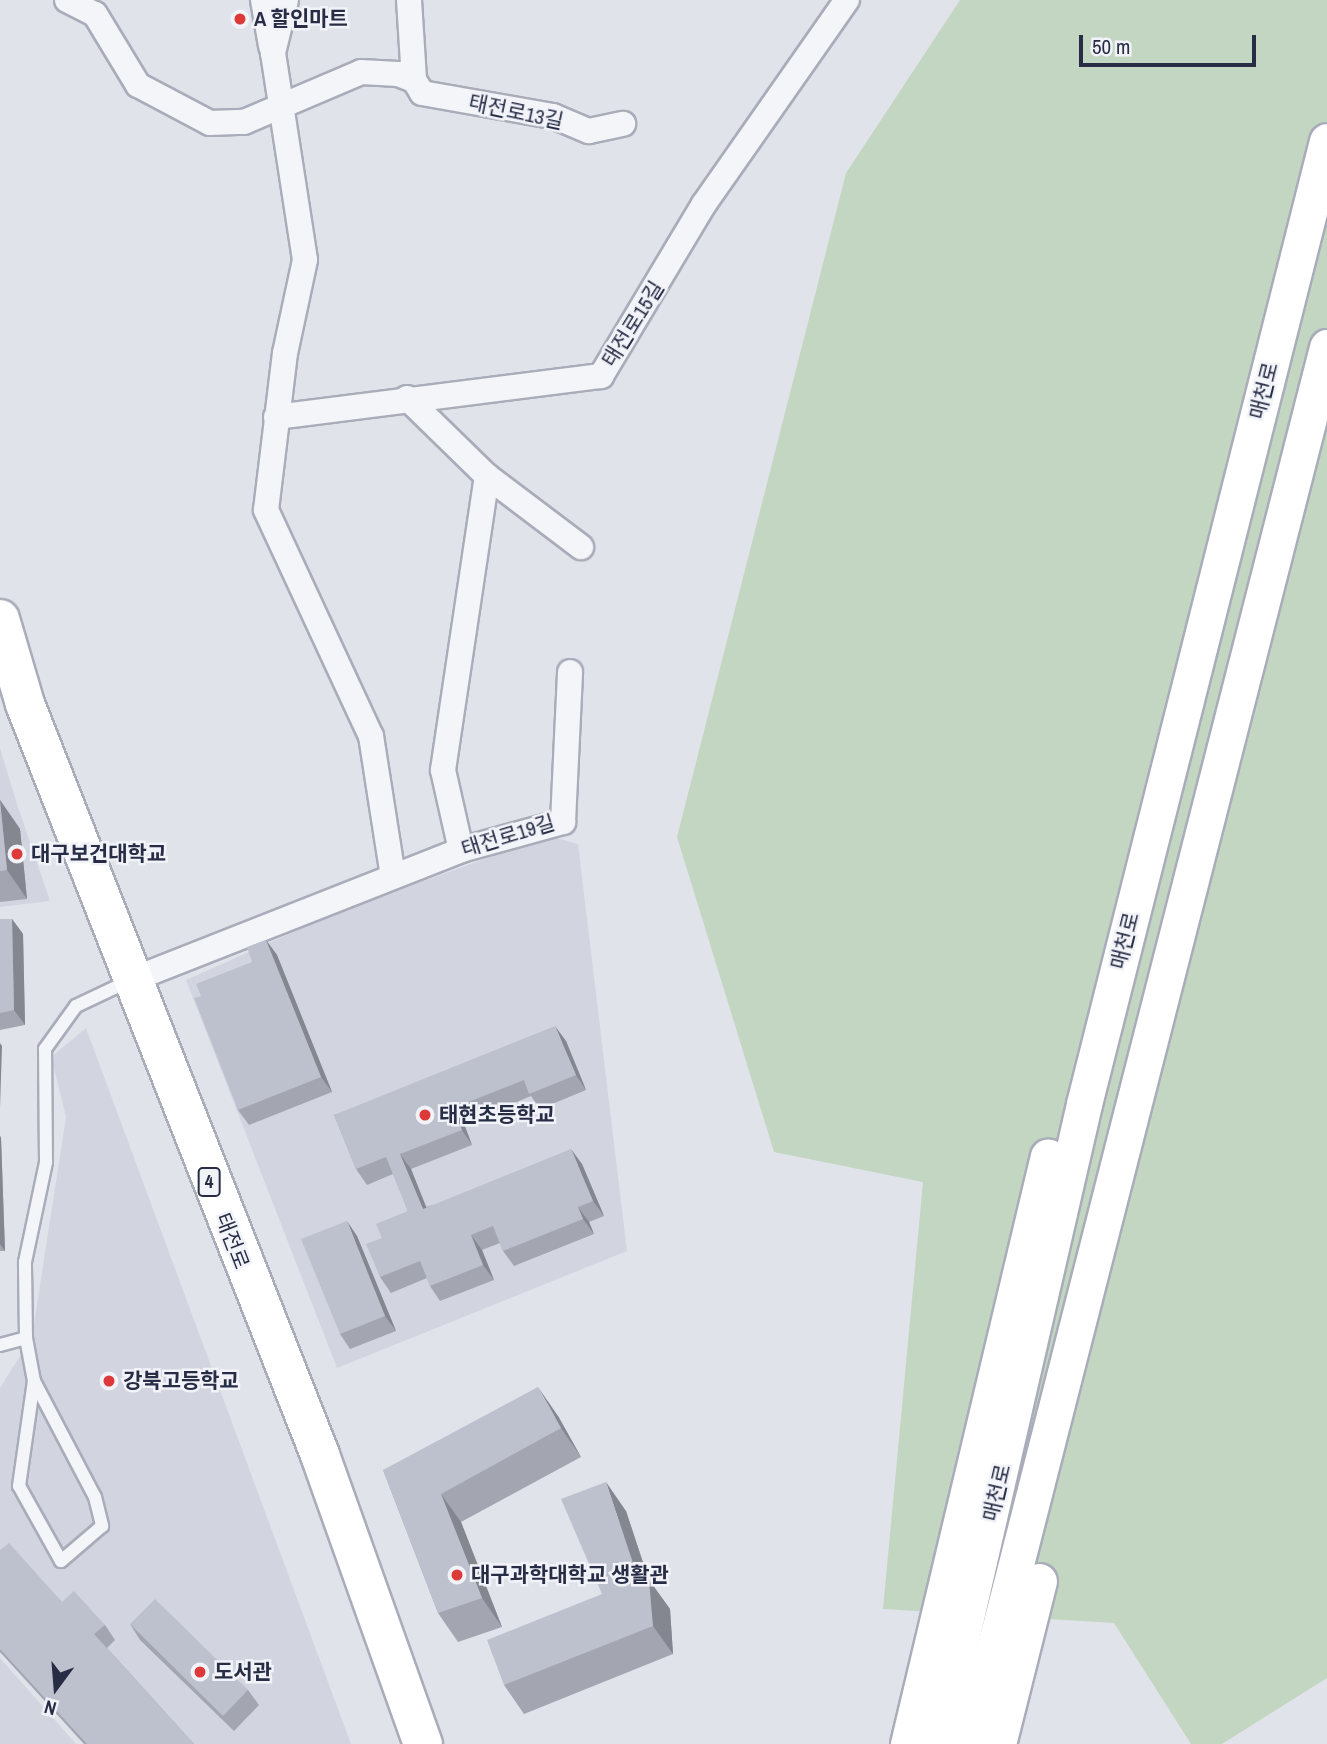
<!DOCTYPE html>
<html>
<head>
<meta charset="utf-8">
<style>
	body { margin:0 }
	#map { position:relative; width:1327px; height:1744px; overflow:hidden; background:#e1e3eb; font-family:"Archivo Narrow","Noto Sans KR",sans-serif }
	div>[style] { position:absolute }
	.built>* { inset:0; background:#d2d5e0 }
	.green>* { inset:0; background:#c3d6c1 }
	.roads { filter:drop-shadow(2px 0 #a9acb9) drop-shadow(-2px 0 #a9acb9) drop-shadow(0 2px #a9acb9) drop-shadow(0 -2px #a9acb9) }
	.service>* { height:12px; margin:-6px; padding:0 6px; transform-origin:6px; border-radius:6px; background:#f4f5f9 }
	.minor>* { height:24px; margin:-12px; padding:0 12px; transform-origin:12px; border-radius:12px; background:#f4f5f9 }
	.secondary>* { height:35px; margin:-17.5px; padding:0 17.5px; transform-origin:17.5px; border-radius:17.5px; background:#fff }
	.primary>* { height:38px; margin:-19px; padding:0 19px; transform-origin:19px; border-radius:19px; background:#fff }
	.wall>* { inset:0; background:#a3a6b1 }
	.shaded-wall>* { inset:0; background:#848790 }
	.building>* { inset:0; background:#bdc1ce }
	.dots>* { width:19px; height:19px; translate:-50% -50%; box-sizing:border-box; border:4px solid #f1f3f8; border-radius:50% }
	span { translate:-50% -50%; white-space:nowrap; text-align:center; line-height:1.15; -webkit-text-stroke:5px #f1f3f8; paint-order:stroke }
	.shield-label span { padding:2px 5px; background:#f1f3f8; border:2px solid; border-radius:5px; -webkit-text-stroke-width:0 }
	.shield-label { font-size:19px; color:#272d45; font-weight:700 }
	.poi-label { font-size:21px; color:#272d45; font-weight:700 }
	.left { translate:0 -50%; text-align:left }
	.street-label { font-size:21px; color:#272d45 }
	.north { position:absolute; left:21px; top:1653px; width:70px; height:70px; -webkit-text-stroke:5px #f1f3f8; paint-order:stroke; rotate:196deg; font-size:19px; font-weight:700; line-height:28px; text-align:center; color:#272d45 }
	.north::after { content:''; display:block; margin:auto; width:24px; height:32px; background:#272d45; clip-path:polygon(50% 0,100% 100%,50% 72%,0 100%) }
	.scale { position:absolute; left:1079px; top:35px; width:177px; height:32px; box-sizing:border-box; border:4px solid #272d45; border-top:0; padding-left:9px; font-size:21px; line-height:24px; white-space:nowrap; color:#272d45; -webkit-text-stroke:5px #f1f3f8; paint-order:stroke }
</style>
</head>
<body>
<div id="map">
	<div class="built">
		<i style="clip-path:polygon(0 748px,18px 807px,50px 901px,0 907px)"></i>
		<i style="clip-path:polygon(549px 836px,578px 844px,627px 1251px,337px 1368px,186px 980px,343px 910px)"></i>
		<i style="clip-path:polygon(86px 1028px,351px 1744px,84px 1744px,0 1650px,0 1388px,32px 1337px,66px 1117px,51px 1057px)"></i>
		<i style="clip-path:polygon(0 1658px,76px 1744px,0 1744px)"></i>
	</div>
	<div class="green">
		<i style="clip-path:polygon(960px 0,1327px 0,1327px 1678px,1222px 1744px,1191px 1744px,1114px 1623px,883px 1609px,923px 1182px,774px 1152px,677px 837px,846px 173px)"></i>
	</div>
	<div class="roads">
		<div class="service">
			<i style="left:26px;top:1338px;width:44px;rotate:79.5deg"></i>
			<i style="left:34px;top:1381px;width:131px;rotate:62.3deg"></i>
			<i style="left:95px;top:1497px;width:30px;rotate:76deg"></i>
			<i style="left:102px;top:1526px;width:54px;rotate:139.5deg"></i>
			<i style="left:61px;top:1561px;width:86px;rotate:-119.2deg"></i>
			<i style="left:19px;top:1486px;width:106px;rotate:-81.9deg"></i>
			<i style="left:0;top:1345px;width:27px;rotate:-15deg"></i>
			<i style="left:26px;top:1338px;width:76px;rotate:-90.8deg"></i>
			<i style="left:25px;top:1262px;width:102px;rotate:-78.1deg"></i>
			<i style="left:46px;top:1162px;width:113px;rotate:-90.5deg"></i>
			<i style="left:45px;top:1049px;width:53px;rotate:-54.2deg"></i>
			<i style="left:76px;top:1006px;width:59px;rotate:-25.3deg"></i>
		</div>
		<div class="minor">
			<i style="left:67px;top:0;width:31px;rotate:27deg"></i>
			<i style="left:95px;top:14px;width:83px;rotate:58.8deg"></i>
			<i style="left:138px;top:85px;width:81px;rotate:27.8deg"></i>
			<i style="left:210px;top:123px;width:34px;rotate:-2deg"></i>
			<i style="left:244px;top:122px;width:127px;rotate:-23.1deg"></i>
			<i style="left:361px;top:72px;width:37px;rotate:3deg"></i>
			<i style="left:398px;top:74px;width:17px;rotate:21deg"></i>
			<i style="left:414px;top:80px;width:15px;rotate:58deg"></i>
			<i style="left:422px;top:93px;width:133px;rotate:10deg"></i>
			<i style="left:553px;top:116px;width:39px;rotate:23deg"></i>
			<i style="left:589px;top:131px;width:35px;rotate:-12deg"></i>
			<i style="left:263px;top:0;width:47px;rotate:80.1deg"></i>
			<i style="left:286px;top:0;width:55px;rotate:103.8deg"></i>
			<i style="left:273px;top:53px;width:209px;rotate:81.2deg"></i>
			<i style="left:305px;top:260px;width:95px;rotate:102.1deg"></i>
			<i style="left:285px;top:353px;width:158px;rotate:96.9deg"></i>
			<i style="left:266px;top:510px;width:249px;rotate:65.1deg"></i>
			<i style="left:371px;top:736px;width:142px;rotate:81.1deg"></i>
			<i style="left:409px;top:0;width:80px;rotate:86.4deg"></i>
			<i style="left:407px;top:398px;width:112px;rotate:44.3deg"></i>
			<i style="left:487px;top:476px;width:118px;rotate:37.1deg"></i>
			<i style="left:276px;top:417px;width:328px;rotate:-7.2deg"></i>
			<i style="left:601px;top:376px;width:200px;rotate:-59.1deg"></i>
			<i style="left:704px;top:204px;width:249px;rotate:-55deg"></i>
			<i style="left:461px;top:850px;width:82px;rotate:-102.7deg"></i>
			<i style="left:443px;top:770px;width:297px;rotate:-81.5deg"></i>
			<i style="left:129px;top:981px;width:357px;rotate:-21.5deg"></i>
			<i style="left:461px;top:850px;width:106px;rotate:-15.4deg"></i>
			<i style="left:563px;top:822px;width:150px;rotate:-87.3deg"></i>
		</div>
		<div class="secondary">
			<i style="left:908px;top:1744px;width:604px;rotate:-76.61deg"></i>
			<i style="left:937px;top:1744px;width:657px;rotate:-77.06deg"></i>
			<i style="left:1084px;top:1104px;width:993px;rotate:-75.84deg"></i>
			<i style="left:970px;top:1744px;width:1442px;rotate:-75.66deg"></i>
			<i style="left:998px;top:1744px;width:168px;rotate:-75.9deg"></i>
		</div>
		<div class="primary">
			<i style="left:0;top:619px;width:89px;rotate:73.6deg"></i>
			<i style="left:25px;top:704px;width:807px;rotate:68.55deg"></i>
			<i style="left:320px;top:1455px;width:307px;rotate:70.4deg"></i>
		</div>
	</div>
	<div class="wall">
		<i style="clip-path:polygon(0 800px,20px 829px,27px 899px,0 902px)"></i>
		<i style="clip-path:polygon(0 919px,12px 919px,23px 934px,25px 1025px,0 1030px)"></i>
		<i style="clip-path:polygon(266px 940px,277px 955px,332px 1092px,249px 1125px,238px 1110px,201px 996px,252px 962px)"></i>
		<i style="clip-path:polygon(566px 1041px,586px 1090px,540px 1109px,531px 1096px,464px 1124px,472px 1145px,411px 1169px,426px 1207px,582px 1164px,604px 1216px,589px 1222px,594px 1234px,514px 1266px,503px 1251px,500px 1243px,482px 1250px,494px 1280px,440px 1301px,430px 1286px,427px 1278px,391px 1293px,380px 1277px,382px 1238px,408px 1211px,393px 1174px,367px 1185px,356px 1169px,334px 1115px)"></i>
		<i style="clip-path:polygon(0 1136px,1px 1138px,5px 1251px,0 1251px)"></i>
		<i style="clip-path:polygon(357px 1236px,396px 1331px,350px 1349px,340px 1334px)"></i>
		<i style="clip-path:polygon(558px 1416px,581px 1457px,461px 1522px,502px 1627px,458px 1642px,438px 1613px,383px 1470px)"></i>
		<i style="clip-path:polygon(626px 1511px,649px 1580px,670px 1609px,673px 1654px,524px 1714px,504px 1685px,602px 1594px)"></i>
		<i style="clip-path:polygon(0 1550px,62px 1602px,105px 1625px,115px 1640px,107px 1648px,194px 1744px,84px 1744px,0 1652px)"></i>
		<i style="clip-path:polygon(130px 1624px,248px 1690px,259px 1705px,234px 1731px,140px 1640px)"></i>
	</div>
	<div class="shaded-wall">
		<i style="clip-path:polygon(0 800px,20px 829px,27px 899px,7px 870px)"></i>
		<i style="clip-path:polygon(12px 919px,23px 934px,25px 1025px,14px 1010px)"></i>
		<i style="clip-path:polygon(266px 940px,277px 955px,332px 1092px,321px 1077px)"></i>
		<i style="clip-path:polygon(555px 1026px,566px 1041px,586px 1090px,576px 1075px)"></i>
		<i style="clip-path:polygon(0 1043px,2px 1046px,0 1107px)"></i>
		<i style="clip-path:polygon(453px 1108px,464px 1124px,472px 1145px,462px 1130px)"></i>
		<i style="clip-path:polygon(0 1136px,1px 1138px,5px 1251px,0 1244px)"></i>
		<i style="clip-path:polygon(571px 1149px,582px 1164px,604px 1216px,593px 1201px)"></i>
		<i style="clip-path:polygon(400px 1154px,411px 1169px,433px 1224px,423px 1209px)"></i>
		<i style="clip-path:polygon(578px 1207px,589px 1222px,594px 1234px,583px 1219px)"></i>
		<i style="clip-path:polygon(347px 1221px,357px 1236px,396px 1331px,385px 1316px)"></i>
		<i style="clip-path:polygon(471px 1235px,482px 1250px,494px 1280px,483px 1265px)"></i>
		<i style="clip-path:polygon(538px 1387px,558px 1416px,581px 1457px,561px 1428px)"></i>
		<i style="clip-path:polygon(606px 1482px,626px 1511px,649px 1581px,649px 1580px,670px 1609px,673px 1654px,653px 1626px)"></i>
		<i style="clip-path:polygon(441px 1494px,461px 1522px,502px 1627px,482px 1598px)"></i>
	</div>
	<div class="building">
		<i style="clip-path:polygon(0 801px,7px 870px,0 871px)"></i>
		<i style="clip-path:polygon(0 919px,12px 919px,14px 1010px,0 1013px)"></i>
		<i style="clip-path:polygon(266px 940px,321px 1077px,238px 1110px,194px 998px,201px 996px,196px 984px,252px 962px,247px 947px)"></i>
		<i style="clip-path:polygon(555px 1026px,576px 1075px,529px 1094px,524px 1080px,453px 1108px,462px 1130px,400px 1154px,423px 1209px,571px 1149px,593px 1201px,578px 1207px,583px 1219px,503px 1251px,493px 1226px,471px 1235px,483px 1265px,430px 1286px,420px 1261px,380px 1277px,366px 1244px,382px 1238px,376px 1224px,408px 1211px,386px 1157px,356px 1169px,334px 1115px)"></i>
		<i style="clip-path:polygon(347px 1221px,385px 1316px,340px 1334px,301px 1239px)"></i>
		<i style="clip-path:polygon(538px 1387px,561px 1428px,441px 1494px,482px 1598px,438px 1613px,383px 1470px)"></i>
		<i style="clip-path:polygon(606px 1482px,640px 1584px,649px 1580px,653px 1626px,504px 1685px,487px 1640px,602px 1594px,561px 1499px)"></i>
		<i style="clip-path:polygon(9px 1543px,62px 1602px,74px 1591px,105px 1625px,94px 1634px,194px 1744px,87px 1744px,0 1649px,0 1550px)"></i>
		<i style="clip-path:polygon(155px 1599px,248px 1690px,223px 1716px,130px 1624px)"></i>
	</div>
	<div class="dots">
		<i style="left:240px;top:19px;background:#dd3939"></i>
		<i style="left:17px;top:854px;background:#dd3939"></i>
		<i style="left:425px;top:1115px;background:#dd3939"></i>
		<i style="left:109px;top:1381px;background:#dd3939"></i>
		<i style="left:457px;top:1575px;background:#dd3939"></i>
		<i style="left:200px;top:1672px;background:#dd3939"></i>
	</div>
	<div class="shield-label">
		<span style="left:209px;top:1182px">4</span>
	</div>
	<div class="poi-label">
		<span class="left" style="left:254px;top:19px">A 할인마트</span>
		<span class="left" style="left:31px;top:854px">대구보건대학교</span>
		<span class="left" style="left:439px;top:1115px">태현초등학교</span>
		<span class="left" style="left:123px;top:1381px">강북고등학교</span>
		<span class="left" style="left:471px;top:1575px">대구과학대학교 생활관</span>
		<span class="left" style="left:214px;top:1672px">도서관</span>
	</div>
	<div class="street-label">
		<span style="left:516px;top:112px;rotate:12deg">태전로13길</span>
		<span style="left:633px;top:324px;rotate:-58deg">태전로15길</span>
		<span style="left:1264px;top:391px;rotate:-76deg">매천로</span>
		<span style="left:508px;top:836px;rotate:-17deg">태전로19길</span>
		<span style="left:1125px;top:941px;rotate:-76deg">매천로</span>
		<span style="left:232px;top:1241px;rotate:69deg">태전로</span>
		<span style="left:997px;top:1493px;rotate:-77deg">매천로</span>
	</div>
	<div class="north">N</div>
	<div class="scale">50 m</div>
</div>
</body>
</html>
